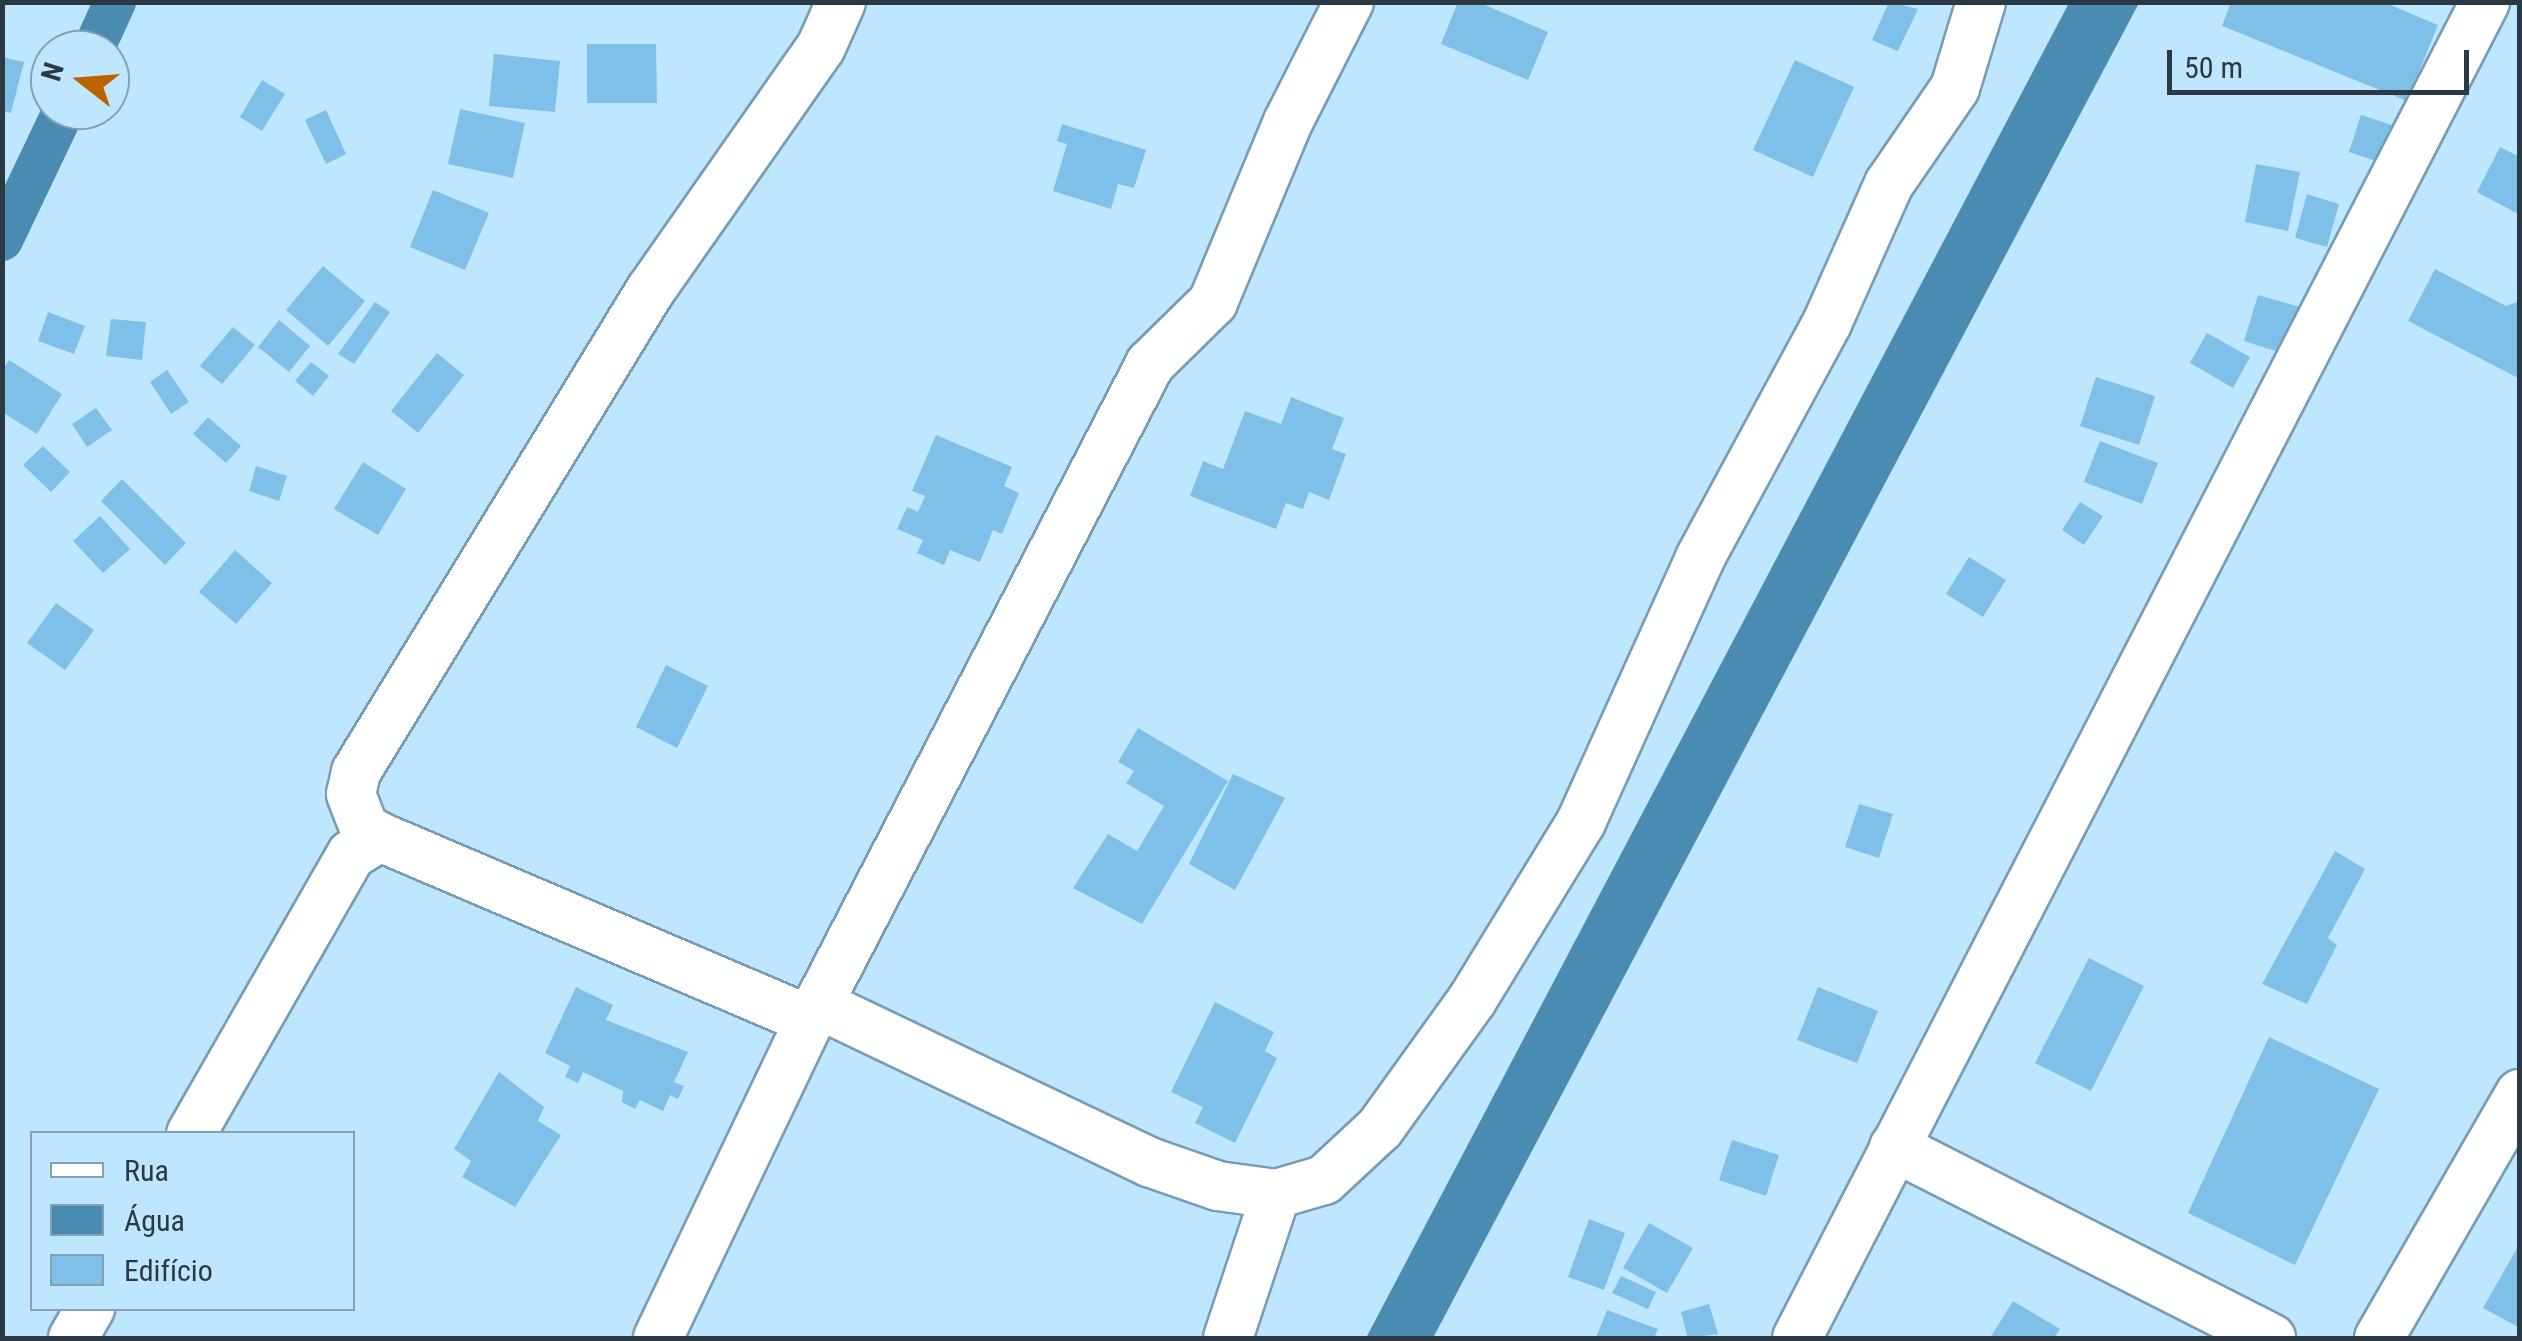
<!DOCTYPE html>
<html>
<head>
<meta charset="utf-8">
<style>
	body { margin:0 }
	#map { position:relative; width:2522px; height:1341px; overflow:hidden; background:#bfe6ff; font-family:"Roboto Condensed",sans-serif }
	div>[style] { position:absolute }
	.water>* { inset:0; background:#4a8bb2 }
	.canal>* { height:42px; margin:-21px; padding:0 21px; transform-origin:21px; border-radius:21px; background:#4a8bb2 }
	.building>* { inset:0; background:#7fc0e9 }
	.roads { filter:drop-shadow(2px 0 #789cb4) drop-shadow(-2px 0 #789cb4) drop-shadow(0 2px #789cb4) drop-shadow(0 -2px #789cb4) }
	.minor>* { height:48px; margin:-24px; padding:0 24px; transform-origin:24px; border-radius:24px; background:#fff }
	span { translate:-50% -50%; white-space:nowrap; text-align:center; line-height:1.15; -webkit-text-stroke:8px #bfe6ff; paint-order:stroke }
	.frame { position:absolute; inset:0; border:5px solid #2a3943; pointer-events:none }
	.legend { position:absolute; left:30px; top:1131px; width:325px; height:180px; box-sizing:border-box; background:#bfe6ff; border:2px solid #83a1b4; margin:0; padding:12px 18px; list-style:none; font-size:30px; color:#2a3943 }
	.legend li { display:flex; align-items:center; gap:20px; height:50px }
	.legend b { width:50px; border:2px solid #83a1b4 }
	.north { position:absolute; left:30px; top:30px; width:100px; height:100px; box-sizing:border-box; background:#bfe6ff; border:2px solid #83a1b4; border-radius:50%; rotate:287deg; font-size:28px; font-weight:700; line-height:40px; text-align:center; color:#2a3943 }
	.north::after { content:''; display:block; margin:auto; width:35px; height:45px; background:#bc6300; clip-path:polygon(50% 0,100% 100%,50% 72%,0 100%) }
	.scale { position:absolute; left:2167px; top:50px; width:302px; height:45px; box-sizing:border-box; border:5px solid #2a3943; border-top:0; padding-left:12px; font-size:30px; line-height:35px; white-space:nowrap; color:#2a3943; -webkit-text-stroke:8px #bfe6ff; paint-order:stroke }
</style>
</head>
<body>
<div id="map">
	<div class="water">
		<i style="clip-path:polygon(2069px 3px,2139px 3px,1433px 1338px,1366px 1338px)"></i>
	</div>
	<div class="canal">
		<i style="left:93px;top:50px;width:53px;rotate:-65.4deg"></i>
		<i style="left:2px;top:240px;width:144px;rotate:-64.5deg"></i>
	</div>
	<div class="building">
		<i style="clip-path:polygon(1458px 2px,1478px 2px,1548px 32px,1528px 80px,1441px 44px)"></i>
		<i style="clip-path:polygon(1889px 2px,1918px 9px,1898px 51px,1872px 40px)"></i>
		<i style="clip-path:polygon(2231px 2px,2383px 2px,2438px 25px,2407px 101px,2222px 26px)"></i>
		<i style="clip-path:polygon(587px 44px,656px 44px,657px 103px,587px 103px)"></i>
		<i style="clip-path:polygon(494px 54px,560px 61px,555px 112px,489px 106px)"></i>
		<i style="clip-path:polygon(2px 57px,24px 62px,11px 113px,2px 111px)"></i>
		<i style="clip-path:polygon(1795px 60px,1854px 87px,1813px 177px,1753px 150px)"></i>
		<i style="clip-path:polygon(262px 80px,285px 94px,262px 131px,240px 117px)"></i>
		<i style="clip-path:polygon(460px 109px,525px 123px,513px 178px,448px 164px)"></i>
		<i style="clip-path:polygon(326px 110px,346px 154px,326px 164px,305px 120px)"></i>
		<i style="clip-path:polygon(2361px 115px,2392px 125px,2379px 162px,2349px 152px)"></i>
		<i style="clip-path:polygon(1062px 124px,1146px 150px,1134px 188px,1118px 184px,1111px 209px,1053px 191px,1067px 144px,1057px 141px)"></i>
		<i style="clip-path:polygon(2500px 147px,2520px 157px,2520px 215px,2477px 192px)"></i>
		<i style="clip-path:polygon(2256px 164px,2300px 172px,2288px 231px,2245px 222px)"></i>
		<i style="clip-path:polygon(433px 190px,489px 213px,465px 270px,410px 247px)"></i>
		<i style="clip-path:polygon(2307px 194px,2339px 204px,2327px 247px,2295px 238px)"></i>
		<i style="clip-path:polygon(323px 266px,365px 301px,328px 346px,286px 310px)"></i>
		<i style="clip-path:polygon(2435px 269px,2506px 306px,2520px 301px,2520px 379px,2408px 321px)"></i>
		<i style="clip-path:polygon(2258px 295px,2303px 308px,2288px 355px,2244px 341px)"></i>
		<i style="clip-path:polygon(375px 302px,390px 312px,354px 364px,338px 354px)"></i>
		<i style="clip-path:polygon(48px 312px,85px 326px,74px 354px,38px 341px)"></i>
		<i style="clip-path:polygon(111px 319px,146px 322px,142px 360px,106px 356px)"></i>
		<i style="clip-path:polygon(279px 320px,310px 346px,289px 372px,258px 347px)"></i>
		<i style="clip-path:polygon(233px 327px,255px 345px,222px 384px,200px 366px)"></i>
		<i style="clip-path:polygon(2207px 333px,2250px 357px,2233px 388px,2190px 363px)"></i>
		<i style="clip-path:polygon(437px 353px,464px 375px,418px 433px,391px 411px)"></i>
		<i style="clip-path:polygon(9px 360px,62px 394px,37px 434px,2px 412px,2px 371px)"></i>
		<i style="clip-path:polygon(311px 362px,329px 376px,313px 396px,295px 381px)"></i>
		<i style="clip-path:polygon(167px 370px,189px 402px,171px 414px,150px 382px)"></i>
		<i style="clip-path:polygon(2096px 377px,2155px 396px,2139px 445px,2080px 426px)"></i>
		<i style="clip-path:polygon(1291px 397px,1344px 418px,1332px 449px,1346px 454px,1329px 500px,1309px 492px,1303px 509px,1286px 503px,1276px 529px,1190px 496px,1203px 461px,1223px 469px,1245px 411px,1281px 424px)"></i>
		<i style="clip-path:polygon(96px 408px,112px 430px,87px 447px,72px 424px)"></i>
		<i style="clip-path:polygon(208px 417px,241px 446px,226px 463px,193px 434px)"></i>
		<i style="clip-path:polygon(936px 435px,1012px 467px,1004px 486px,1019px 493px,1002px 534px,993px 530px,980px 562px,950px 550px,944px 565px,917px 553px,923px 540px,897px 529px,907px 507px,918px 512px,925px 496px,912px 491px)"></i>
		<i style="clip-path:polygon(2100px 441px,2158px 463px,2142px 504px,2084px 482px)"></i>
		<i style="clip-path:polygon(43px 446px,70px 472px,51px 492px,23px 465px)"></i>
		<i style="clip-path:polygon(363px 462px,406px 489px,378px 535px,334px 509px)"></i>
		<i style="clip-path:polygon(256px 466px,287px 476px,279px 501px,249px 491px)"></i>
		<i style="clip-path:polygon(122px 479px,186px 543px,165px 565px,101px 501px)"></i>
		<i style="clip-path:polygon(2080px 502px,2103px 516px,2084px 545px,2062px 530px)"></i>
		<i style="clip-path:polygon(100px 516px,130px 549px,103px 573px,73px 541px)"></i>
		<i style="clip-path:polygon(235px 550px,272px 583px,236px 624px,199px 592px)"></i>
		<i style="clip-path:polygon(1969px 557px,2006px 580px,1983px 617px,1946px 594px)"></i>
		<i style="clip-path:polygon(56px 603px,94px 630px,65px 670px,27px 643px)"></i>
		<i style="clip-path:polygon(666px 665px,708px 686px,677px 748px,636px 727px)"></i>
		<i style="clip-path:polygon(1138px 728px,1228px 781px,1142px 924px,1073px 888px,1108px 834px,1137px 851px,1164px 806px,1126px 783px,1134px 771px,1118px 762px)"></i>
		<i style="clip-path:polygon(1233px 774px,1285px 798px,1235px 890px,1189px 864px)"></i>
		<i style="clip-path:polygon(1859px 804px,1893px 814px,1879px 858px,1845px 847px)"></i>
		<i style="clip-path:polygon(2335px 851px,2365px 869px,2328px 938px,2337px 945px,2307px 1004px,2262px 984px)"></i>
		<i style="clip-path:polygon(2089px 958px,2144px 986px,2091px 1091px,2035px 1063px)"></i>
		<i style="clip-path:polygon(576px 987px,613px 1005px,606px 1020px,688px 1052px,674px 1082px,684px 1086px,678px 1099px,670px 1095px,663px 1111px,640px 1100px,635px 1109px,622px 1102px,623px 1091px,583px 1072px,578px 1083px,565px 1077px,570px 1066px,545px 1053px)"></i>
		<i style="clip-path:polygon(1818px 987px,1878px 1011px,1857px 1063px,1797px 1040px)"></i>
		<i style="clip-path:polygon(1215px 1002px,1274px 1032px,1265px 1051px,1277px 1058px,1235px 1143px,1195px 1123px,1203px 1107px,1171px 1092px)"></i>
		<i style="clip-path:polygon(2269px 1037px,2379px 1089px,2295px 1265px,2188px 1213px)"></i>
		<i style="clip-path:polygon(499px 1072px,544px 1107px,538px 1121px,561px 1135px,515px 1207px,462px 1177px,471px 1161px,454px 1149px)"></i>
		<i style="clip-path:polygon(1732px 1140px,1779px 1155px,1766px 1196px,1719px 1180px)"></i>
		<i style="clip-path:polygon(1589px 1219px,1625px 1233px,1604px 1290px,1568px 1277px)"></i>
		<i style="clip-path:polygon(1649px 1223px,1693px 1248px,1667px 1293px,1623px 1268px)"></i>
		<i style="clip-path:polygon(2520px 1243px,2520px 1328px,2483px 1308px)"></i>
		<i style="clip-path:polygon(1621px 1276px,1656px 1292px,1648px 1309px,1612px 1293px)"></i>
		<i style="clip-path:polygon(2013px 1301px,2060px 1329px,2054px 1338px,1990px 1338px)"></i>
		<i style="clip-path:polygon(1709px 1304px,1718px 1334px,1688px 1338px,1681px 1312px)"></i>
		<i style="clip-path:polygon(1607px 1310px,1658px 1329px,1654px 1338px,1596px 1338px)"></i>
	</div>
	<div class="roads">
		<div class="minor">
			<i style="left:380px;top:837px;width:18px;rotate:-151deg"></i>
			<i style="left:364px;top:828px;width:36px;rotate:-111deg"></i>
			<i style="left:351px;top:794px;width:23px;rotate:-77deg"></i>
			<i style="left:356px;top:772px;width:564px;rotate:-58.57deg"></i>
			<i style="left:650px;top:291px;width:298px;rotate:-55deg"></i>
			<i style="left:821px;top:47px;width:49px;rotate:-66deg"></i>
			<i style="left:820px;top:1005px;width:365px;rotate:25.5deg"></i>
			<i style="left:1149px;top:1162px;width:73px;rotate:19.2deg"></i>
			<i style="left:1218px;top:1186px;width:59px;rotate:7.9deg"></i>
			<i style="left:1276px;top:1194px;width:50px;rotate:-16.3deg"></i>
			<i style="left:1324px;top:1180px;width:76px;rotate:-42.9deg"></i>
			<i style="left:1380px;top:1128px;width:158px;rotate:-54.3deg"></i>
			<i style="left:1472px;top:1000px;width:209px;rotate:-58.5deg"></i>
			<i style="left:1581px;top:822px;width:290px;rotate:-65.7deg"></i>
			<i style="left:1700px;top:558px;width:267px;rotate:-61.6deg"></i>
			<i style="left:1827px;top:323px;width:152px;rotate:-66deg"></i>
			<i style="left:1889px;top:184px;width:116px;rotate:-55.5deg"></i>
			<i style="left:1955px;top:88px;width:90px;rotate:-73.2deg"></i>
			<i style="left:191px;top:1134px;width:322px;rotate:-60.2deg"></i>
			<i style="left:351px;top:855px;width:34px;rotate:-32deg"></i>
			<i style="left:380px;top:837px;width:467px;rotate:23.1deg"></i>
			<i style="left:1894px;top:1147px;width:423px;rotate:26.9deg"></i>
			<i style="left:73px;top:1338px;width:34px;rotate:-60deg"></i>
			<i style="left:658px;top:1338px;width:352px;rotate:-64.5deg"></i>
			<i style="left:810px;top:1020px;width:739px;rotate:-62.6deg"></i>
			<i style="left:1150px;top:364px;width:88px;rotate:-44.5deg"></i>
			<i style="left:1213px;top:302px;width:195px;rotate:-67.4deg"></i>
			<i style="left:1288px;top:122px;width:135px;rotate:-63.1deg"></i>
			<i style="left:1228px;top:1338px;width:152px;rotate:-71.6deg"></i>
			<i style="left:1797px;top:1338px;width:1503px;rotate:-62.75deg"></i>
			<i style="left:2379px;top:1338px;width:282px;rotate:-60deg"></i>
		</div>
	</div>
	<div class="frame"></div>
	<ul class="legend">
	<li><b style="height:12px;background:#fff"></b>Rua</li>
	<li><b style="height:28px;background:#4a8bb2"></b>Água</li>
	<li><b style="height:28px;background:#7fc0e9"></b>Edifício</li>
	</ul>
	<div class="north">N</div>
	<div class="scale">50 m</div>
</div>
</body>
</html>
